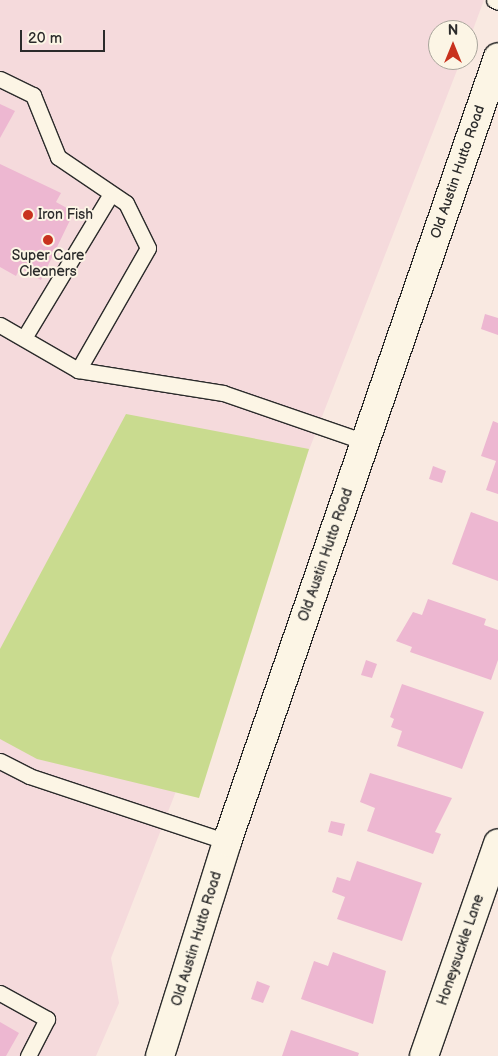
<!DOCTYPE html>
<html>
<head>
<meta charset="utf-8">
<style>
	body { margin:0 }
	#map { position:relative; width:498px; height:1056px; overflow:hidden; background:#f9e9e1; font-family:"Balsamiq Sans",sans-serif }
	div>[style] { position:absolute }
	.built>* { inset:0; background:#f5dadc }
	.green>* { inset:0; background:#c9db8f }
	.building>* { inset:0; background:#edb7d1 }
	.roads { filter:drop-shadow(1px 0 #2b2b2b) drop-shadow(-1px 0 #2b2b2b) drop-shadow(0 1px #2b2b2b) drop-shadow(0 -1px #2b2b2b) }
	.lane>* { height:15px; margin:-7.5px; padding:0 7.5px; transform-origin:7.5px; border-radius:7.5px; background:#fcf5e5 }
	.street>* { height:28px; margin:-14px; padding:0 14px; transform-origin:14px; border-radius:14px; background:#fcf5e5 }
	.secondary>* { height:28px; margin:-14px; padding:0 14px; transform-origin:14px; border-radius:14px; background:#fcf5e5 }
	.dots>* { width:14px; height:14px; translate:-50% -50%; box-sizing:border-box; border:2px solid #fcf5e5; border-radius:50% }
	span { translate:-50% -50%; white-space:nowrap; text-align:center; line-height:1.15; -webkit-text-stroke:4px #fcf5e5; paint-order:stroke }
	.street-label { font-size:14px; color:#2b2b2b }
	.poi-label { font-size:14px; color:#2b2b2b }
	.left { translate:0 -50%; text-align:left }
	.north { position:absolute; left:428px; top:20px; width:50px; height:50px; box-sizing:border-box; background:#fcf5e5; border:1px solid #a8a49b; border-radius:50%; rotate:0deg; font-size:14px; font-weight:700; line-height:20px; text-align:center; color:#2b2b2b }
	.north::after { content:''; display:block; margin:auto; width:18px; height:22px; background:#c8321e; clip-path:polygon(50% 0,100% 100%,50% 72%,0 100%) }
	.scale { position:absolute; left:20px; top:30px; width:85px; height:22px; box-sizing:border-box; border:2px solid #2b2b2b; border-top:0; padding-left:6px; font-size:15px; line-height:18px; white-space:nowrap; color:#2b2b2b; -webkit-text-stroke:4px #fcf5e5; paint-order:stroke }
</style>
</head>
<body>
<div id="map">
	<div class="built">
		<i style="clip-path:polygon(0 0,484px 0,468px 43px,468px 30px,438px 30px,438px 60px,461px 60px,111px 958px,119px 1003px,96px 1056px,0 1056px)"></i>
	</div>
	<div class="green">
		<i style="clip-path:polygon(126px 414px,309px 449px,199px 798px,37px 759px,0 739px,0 649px)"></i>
	</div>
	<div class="building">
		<i style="clip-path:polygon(0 104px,15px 111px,0 138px)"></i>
		<i style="clip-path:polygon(0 164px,61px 193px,56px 202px,74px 212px,41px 280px,20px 268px,16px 276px,0 267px)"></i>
		<i style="clip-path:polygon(485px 314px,498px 318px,498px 335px,481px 329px)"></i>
		<i style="clip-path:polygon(493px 421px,498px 423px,498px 494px,486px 490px,496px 461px,481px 456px)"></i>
		<i style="clip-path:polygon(433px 466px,446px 471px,442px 483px,429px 479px)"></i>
		<i style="clip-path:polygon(471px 512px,498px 522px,498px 581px,452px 564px)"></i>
		<i style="clip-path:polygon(428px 599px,486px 619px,484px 625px,498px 630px,498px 660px,491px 680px,410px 652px,412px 647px,396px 641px,413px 612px,422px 615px)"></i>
		<i style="clip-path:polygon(366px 660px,377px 664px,372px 678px,361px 675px)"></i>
		<i style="clip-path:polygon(402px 684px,484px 712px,462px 769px,397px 746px,402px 731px,391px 727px,394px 719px,390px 717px)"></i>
		<i style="clip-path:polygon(370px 773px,452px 798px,435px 832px,441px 834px,433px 854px,367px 831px,375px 808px,360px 802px)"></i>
		<i style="clip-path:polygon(331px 821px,345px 824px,342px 836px,328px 832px)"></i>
		<i style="clip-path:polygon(357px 861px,422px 883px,402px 941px,337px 919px,345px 897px,332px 892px,337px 877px,350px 881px)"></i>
		<i style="clip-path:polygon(333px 952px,386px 971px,373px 1024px,301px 999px,314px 961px,328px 966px)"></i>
		<i style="clip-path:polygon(257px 981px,270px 986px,263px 1003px,251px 999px)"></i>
		<i style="clip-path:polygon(0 1022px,19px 1033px,6px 1056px,0 1056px)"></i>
		<i style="clip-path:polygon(291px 1030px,359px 1053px,358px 1056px,282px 1056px)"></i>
	</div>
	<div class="roads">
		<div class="lane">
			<i style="left:494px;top:0;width:4px;rotate:27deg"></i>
			<i style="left:0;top:79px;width:37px;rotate:26deg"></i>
			<i style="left:33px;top:95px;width:67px;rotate:68deg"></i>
			<i style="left:58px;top:157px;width:82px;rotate:34.1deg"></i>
			<i style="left:126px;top:203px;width:50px;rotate:63.9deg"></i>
			<i style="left:148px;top:248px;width:141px;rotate:119.8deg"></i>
			<i style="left:0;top:325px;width:90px;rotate:30deg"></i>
			<i style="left:78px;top:370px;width:147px;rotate:9deg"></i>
			<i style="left:223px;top:393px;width:150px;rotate:19deg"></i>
			<i style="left:24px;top:338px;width:168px;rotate:-58.9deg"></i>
			<i style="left:0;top:761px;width:33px;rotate:27deg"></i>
			<i style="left:29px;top:776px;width:209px;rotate:18.4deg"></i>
			<i style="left:0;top:993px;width:54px;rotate:29deg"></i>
			<i style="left:47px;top:1019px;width:42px;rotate:117.2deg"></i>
		</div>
		<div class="street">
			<i style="left:424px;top:1056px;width:225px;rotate:-70.8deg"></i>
		</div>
		<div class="secondary">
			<i style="left:160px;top:1056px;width:224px;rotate:-72.6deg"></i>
			<i style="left:227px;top:842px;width:830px;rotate:-70.95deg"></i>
		</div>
	</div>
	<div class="dots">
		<i style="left:28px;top:215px;background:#c8321e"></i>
		<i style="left:48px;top:240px;background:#c8321e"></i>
	</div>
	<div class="street-label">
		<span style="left:458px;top:172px;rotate:-71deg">Old Austin Hutto Road</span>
		<span style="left:326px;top:555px;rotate:-71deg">Old Austin Hutto Road</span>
		<span style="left:197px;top:939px;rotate:-73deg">Old Austin Hutto Road</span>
		<span style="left:461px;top:950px;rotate:-71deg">Honeysuckle Lane</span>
	</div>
	<div class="poi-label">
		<span class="left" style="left:38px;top:215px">Iron Fish</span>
		<span style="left:48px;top:264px">Super Care<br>Cleaners</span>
	</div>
	<div class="north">N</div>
	<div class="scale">20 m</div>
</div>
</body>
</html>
